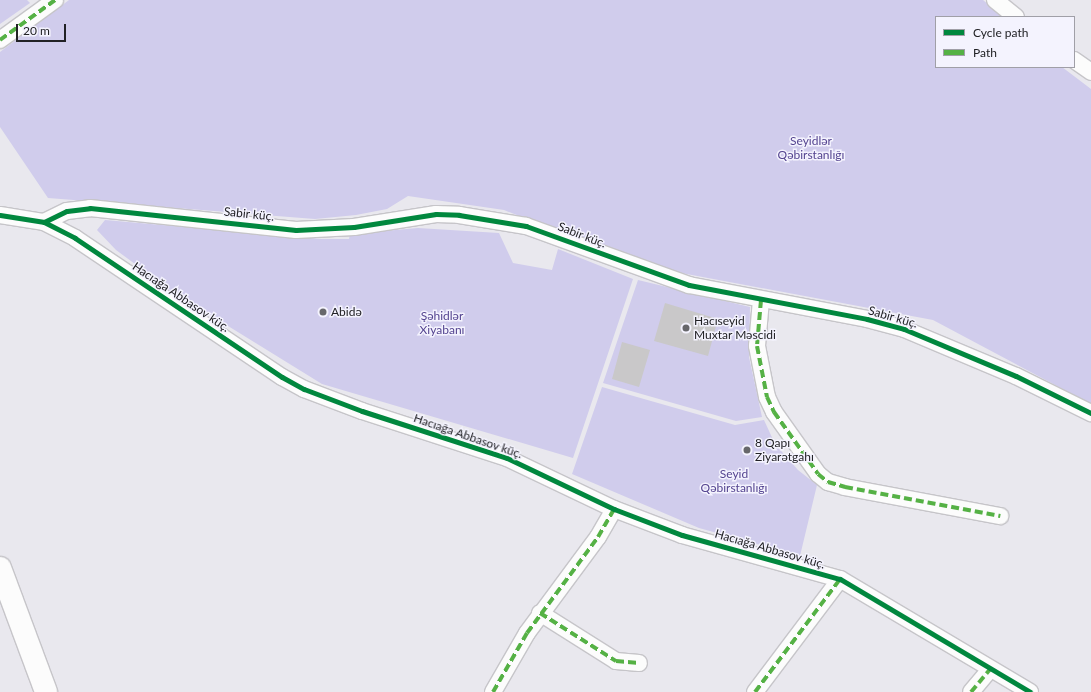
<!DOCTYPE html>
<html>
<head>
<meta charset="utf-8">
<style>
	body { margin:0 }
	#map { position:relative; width:1091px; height:692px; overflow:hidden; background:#e9e8ee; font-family:Lato,sans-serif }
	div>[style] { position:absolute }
	.green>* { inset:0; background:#d0ccec }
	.building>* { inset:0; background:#c9c8c9 }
	.roads { filter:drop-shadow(1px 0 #c6c5c9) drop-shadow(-1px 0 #c6c5c9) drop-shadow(0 1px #c6c5c9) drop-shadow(0 -1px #c6c5c9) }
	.minor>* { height:16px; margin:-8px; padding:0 8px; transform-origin:8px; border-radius:8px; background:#fcfcfc }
	.secondary>* { height:22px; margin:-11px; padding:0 11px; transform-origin:11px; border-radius:11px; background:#fcfcfc }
	.quiet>* { height:4px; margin-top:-2px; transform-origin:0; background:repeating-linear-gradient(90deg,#55b145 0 8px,transparent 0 12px) }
	.cycleway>* { height:5px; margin:-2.5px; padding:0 2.5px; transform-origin:2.5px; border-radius:2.5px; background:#00873e }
	.dots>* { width:11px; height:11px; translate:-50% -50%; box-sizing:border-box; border:2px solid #f4f3fe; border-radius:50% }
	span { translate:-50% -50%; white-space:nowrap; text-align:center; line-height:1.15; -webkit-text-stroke:3px #f4f3fe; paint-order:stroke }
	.park-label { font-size:12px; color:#544490 }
	.street-label { font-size:12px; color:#212125 }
	.poi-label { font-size:12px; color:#212125 }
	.left { translate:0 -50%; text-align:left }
	.legend { position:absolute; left:935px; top:16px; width:140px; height:52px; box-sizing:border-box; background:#f4f3fe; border:1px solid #a09fa7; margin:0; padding:5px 7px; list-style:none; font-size:12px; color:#212125 }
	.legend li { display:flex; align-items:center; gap:8px; height:20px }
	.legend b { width:20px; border:1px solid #a09fa7 }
	.scale { position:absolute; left:16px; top:24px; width:50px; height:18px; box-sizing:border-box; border:2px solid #212125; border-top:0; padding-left:5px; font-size:12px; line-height:14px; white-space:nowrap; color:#212125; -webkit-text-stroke:3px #f4f3fe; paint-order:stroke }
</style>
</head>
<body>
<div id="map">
	<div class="green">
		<i style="clip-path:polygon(0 0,27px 0,30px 3px,0 24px)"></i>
		<i style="clip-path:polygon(69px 0,983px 0,1003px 17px,936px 17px,936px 67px,1062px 67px,1091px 89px,1091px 404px,933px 320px,644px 266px,504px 210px,408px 196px,387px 209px,356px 215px,315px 219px,48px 198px,0 127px,0 52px)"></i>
		<i style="clip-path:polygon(105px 220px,322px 239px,349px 239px,350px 234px,418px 228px,499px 233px,513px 263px,552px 270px,558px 249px,633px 279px,573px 458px,322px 384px,173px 292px,116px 250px,97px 230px)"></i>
		<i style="clip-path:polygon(638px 280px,750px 307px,749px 357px,762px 417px,736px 421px,603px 383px)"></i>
		<i style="clip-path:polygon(602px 387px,735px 425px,764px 420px,775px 444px,798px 470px,817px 485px,800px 556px,699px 528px,572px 474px)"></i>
	</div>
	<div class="building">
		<i style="clip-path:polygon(665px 303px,718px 319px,708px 356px,654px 341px)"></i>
		<i style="clip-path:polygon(622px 342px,650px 350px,639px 387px,612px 379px)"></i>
	</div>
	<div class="roads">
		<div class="minor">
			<i style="left:995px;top:0;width:27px;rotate:39deg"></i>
			<i style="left:0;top:40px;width:68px;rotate:-36deg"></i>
			<i style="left:1074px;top:60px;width:21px;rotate:35deg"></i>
			<i style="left:0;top:215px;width:45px;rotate:9deg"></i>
			<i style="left:44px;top:222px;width:35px;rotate:27deg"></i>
			<i style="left:75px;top:238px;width:249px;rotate:33.9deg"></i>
			<i style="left:282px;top:377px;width:25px;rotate:29deg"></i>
			<i style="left:304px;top:389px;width:62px;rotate:20.8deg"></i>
			<i style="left:362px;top:411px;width:152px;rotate:18deg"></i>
			<i style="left:507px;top:458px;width:119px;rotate:25.5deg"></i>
			<i style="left:614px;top:509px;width:73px;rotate:20.9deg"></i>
			<i style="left:682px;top:535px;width:164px;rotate:15.6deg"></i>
			<i style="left:840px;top:579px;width:221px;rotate:30.7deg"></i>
			<i style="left:44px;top:222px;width:25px;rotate:-26deg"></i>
			<i style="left:67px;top:211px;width:23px;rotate:-7deg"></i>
			<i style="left:90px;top:208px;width:207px;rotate:6.1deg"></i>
			<i style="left:296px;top:230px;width:58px;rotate:-3deg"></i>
			<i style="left:354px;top:227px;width:83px;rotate:-9deg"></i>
			<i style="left:436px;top:214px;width:23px;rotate:2deg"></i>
			<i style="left:459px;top:215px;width:68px;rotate:9.3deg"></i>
			<i style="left:526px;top:226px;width:173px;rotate:19.9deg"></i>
			<i style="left:689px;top:285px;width:181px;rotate:10.8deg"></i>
			<i style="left:867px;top:319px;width:38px;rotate:15deg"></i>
			<i style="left:904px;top:329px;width:121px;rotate:22.8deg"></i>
			<i style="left:1016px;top:376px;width:84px;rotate:26.3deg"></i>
			<i style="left:761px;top:300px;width:46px;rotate:95deg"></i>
			<i style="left:757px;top:346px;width:52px;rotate:78.9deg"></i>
			<i style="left:767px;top:397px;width:17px;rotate:65deg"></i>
			<i style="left:774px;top:412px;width:76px;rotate:54.6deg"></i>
			<i style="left:818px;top:474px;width:13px;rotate:39deg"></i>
			<i style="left:828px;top:482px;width:18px;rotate:16deg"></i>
			<i style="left:845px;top:487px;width:158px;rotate:10.6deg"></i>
			<i style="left:540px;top:613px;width:90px;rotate:32.3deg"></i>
			<i style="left:616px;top:661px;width:23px;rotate:5deg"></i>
			<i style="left:493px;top:692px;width:68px;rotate:-60deg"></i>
			<i style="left:527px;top:633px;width:119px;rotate:-53.5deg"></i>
			<i style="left:598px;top:537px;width:32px;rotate:-60deg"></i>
			<i style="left:755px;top:692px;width:141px;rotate:-53deg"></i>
			<i style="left:971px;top:692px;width:30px;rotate:-50deg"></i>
		</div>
		<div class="secondary">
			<i style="left:0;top:568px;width:132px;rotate:69.6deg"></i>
		</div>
	</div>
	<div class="quiet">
		<i style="left:0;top:40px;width:68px;rotate:-36deg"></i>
		<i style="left:761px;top:300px;width:46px;rotate:95deg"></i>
		<i style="left:757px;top:346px;width:52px;rotate:78.9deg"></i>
		<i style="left:767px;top:397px;width:17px;rotate:65deg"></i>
		<i style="left:774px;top:412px;width:76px;rotate:54.6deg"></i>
		<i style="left:818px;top:474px;width:13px;rotate:39deg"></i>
		<i style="left:828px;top:482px;width:18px;rotate:16deg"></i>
		<i style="left:845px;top:487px;width:158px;rotate:10.6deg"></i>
		<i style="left:540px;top:613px;width:90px;rotate:32.3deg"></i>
		<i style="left:616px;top:661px;width:23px;rotate:5deg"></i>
		<i style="left:493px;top:692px;width:68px;rotate:-60deg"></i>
		<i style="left:527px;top:633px;width:119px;rotate:-53.5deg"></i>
		<i style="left:598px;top:537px;width:32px;rotate:-60deg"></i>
		<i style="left:755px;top:692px;width:141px;rotate:-53deg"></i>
		<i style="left:971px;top:692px;width:30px;rotate:-50deg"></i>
	</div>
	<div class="cycleway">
		<i style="left:0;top:215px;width:45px;rotate:9deg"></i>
		<i style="left:44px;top:222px;width:35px;rotate:27deg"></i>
		<i style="left:75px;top:238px;width:249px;rotate:33.9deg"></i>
		<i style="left:282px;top:377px;width:25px;rotate:29deg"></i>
		<i style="left:304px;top:389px;width:62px;rotate:20.8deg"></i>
		<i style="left:362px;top:411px;width:152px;rotate:18deg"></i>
		<i style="left:507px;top:458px;width:119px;rotate:25.5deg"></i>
		<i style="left:614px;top:509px;width:73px;rotate:20.9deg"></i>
		<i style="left:682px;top:535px;width:164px;rotate:15.6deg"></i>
		<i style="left:840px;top:579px;width:221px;rotate:30.7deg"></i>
		<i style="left:44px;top:222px;width:25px;rotate:-26deg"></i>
		<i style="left:67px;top:211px;width:23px;rotate:-7deg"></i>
		<i style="left:90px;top:208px;width:207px;rotate:6.1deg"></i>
		<i style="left:296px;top:230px;width:58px;rotate:-3deg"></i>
		<i style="left:354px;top:227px;width:83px;rotate:-9deg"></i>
		<i style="left:436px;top:214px;width:23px;rotate:2deg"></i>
		<i style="left:459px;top:215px;width:68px;rotate:9.3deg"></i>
		<i style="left:526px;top:226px;width:173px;rotate:19.9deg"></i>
		<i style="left:689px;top:285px;width:181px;rotate:10.8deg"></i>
		<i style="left:867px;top:319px;width:38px;rotate:15deg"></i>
		<i style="left:904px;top:329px;width:121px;rotate:22.8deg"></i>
		<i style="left:1016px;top:376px;width:84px;rotate:26.3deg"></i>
	</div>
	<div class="dots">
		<i style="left:323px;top:312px;background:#67676b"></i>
		<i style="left:686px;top:328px;background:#67676b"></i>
		<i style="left:747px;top:450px;background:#67676b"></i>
	</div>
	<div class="park-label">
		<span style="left:811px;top:148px">Seyidlər<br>Qəbirstanlığı</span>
		<span style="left:442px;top:323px">Şəhidlər<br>Xiyabanı</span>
		<span style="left:734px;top:481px">Seyid<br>Qəbirstanlığı</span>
	</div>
	<div class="street-label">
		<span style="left:249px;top:214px;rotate:6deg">Sabir küç.</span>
		<span style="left:582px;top:235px;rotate:21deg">Sabir küç.</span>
		<span style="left:181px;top:297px;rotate:34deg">Hacıağa Abbasov küç.</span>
		<span style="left:893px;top:317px;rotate:16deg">Sabir küç.</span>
		<span style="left:468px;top:436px;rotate:19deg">Hacıağa Abbasov küç.</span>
		<span style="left:770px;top:549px;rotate:16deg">Hacıağa Abbasov küç.</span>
	</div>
	<div class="poi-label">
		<span class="left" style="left:331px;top:312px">Abidə</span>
		<span class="left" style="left:694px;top:328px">Hacıseyid<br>Muxtar Məscidi</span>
		<span class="left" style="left:755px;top:450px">8 Qapı<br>Ziyarətgahı</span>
	</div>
	<ul class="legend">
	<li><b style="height:5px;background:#00873e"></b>Cycle path</li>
	<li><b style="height:5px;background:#55b145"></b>Path</li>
	</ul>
	<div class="scale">20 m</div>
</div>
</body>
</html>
